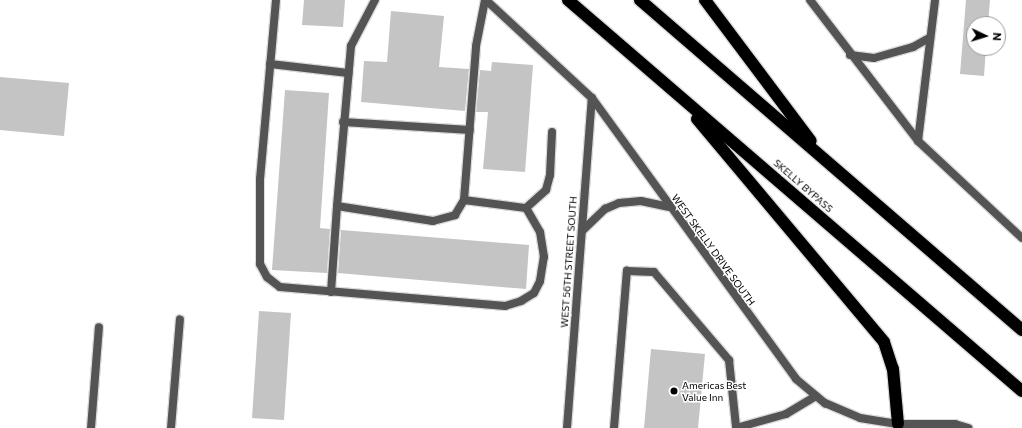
<!DOCTYPE html>
<html>
<head>
<meta charset="utf-8">
<style>
	body { margin:0 }
	#map { position:relative; width:1022px; height:428px; overflow:hidden; background:#fff; font-family:Commissioner,sans-serif }
	div>[style] { position:absolute }
	.building>* { inset:0; background:#c4c4c4 }
	.roads { filter:drop-shadow(1px 0 #dbdbdb) drop-shadow(-1px 0 #dbdbdb) drop-shadow(0 1px #dbdbdb) drop-shadow(0 -1px #dbdbdb) }
	.service>* { height:8px; margin:-4px; padding:0 4px; transform-origin:4px; border-radius:4px; background:#545454 }
	.minor>* { height:8px; margin:-4px; padding:0 4px; transform-origin:4px; border-radius:4px; background:#545454 }
	.tertiary>* { height:8px; margin:-4px; padding:0 4px; transform-origin:4px; border-radius:4px; background:#545454 }
	.motorway>* { height:12px; margin:-6px; padding:0 6px; transform-origin:6px; border-radius:6px; background:#000 }
	.dots>* { width:11px; height:11px; translate:-50% -50%; box-sizing:border-box; border:2px solid #fff; border-radius:50% }
	span { translate:-50% -50%; white-space:nowrap; text-align:center; line-height:1.15; -webkit-text-stroke:3px #fff; paint-order:stroke }
	.street-label { font-size:10px; color:#000 }
	.poi-label { font-size:10px; color:#000 }
	.left { translate:0 -50%; text-align:left }
	.north { position:absolute; left:966px; top:16px; width:40px; height:40px; box-sizing:border-box; background:#fff; border:1px solid #999; border-radius:50%; rotate:94deg; font-size:11px; font-weight:700; line-height:16px; text-align:center; color:#000 }
	.north::after { content:''; display:block; margin:auto; width:14px; height:18px; background:#000; clip-path:polygon(50% 0,100% 100%,50% 72%,0 100%) }
</style>
</head>
<body>
<div id="map">
	<div class="building">
		<i style="clip-path:polygon(304px 0,345px 0,343px 27px,302px 25px)"></i>
		<i style="clip-path:polygon(966px 0,990px 0,988px 24px,974px 24px,974px 48px,986px 48px,984px 76px,960px 74px)"></i>
		<i style="clip-path:polygon(391px 11px,444px 16px,439px 67px,469px 69px,465px 111px,361px 102px,364px 61px,387px 62px)"></i>
		<i style="clip-path:polygon(492px 62px,533px 65px,525px 172px,483px 169px,488px 112px,476px 112px,480px 70px,491px 71px)"></i>
		<i style="clip-path:polygon(0 77px,69px 83px,64px 136px,0 130px)"></i>
		<i style="clip-path:polygon(285px 90px,329px 93px,320px 228px,330px 229px,327px 273px,272px 270px)"></i>
		<i style="clip-path:polygon(341px 230px,529px 245px,526px 289px,338px 273px)"></i>
		<i style="clip-path:polygon(259px 311px,291px 313px,284px 420px,252px 418px)"></i>
		<i style="clip-path:polygon(651px 349px,705px 354px,698px 428px,644px 428px)"></i>
	</div>
	<div class="roads">
		<div class="service">
			<i style="left:276px;top:0;width:180px;rotate:95.1deg"></i>
			<i style="left:260px;top:179px;width:85px;rotate:90deg"></i>
			<i style="left:260px;top:264px;width:15px;rotate:62deg"></i>
			<i style="left:267px;top:277px;width:16px;rotate:38deg"></i>
			<i style="left:280px;top:287px;width:226px;rotate:4.8deg"></i>
			<i style="left:505px;top:306px;width:17px;rotate:-17deg"></i>
			<i style="left:521px;top:301px;width:15px;rotate:-32deg"></i>
			<i style="left:534px;top:293px;width:13px;rotate:-63deg"></i>
			<i style="left:540px;top:281px;width:24px;rotate:-81deg"></i>
			<i style="left:544px;top:257px;width:25px;rotate:-99deg"></i>
			<i style="left:540px;top:232px;width:28px;rotate:-120deg"></i>
			<i style="left:375px;top:0;width:52px;rotate:117.6deg"></i>
			<i style="left:351px;top:46px;width:161px;rotate:95deg"></i>
			<i style="left:337px;top:206px;width:97px;rotate:8.9deg"></i>
			<i style="left:433px;top:221px;width:23px;rotate:-15deg"></i>
			<i style="left:455px;top:215px;width:17px;rotate:-59deg"></i>
			<i style="left:464px;top:200px;width:154px;rotate:-85.5deg"></i>
			<i style="left:476px;top:46px;width:47px;rotate:-78.9deg"></i>
			<i style="left:270px;top:64px;width:79px;rotate:6.6deg"></i>
			<i style="left:343px;top:122px;width:127px;rotate:3.6deg"></i>
			<i style="left:464px;top:200px;width:63px;rotate:7.4deg"></i>
			<i style="left:526px;top:208px;width:27px;rotate:-42deg"></i>
			<i style="left:546px;top:190px;width:16px;rotate:-75deg"></i>
			<i style="left:550px;top:175px;width:43px;rotate:-87.3deg"></i>
			<i style="left:331px;top:292px;width:86px;rotate:-86deg"></i>
			<i style="left:91px;top:428px;width:101px;rotate:-85.5deg"></i>
			<i style="left:171px;top:428px;width:109px;rotate:-85.3deg"></i>
			<i style="left:614px;top:428px;width:158px;rotate:-85.3deg"></i>
			<i style="left:627px;top:271px;width:27px;rotate:2deg"></i>
			<i style="left:654px;top:272px;width:116px;rotate:49.6deg"></i>
			<i style="left:729px;top:360px;width:67px;rotate:84deg"></i>
			<i style="left:736px;top:428px;width:52px;rotate:-15.6deg"></i>
			<i style="left:786px;top:414px;width:35px;rotate:-31deg"></i>
		</div>
		<div class="minor">
			<i style="left:850px;top:55px;width:24px;rotate:7deg"></i>
			<i style="left:874px;top:58px;width:41px;rotate:-15.8deg"></i>
			<i style="left:913px;top:47px;width:18px;rotate:-29deg"></i>
			<i style="left:918px;top:141px;width:142px;rotate:-83.1deg"></i>
			<i style="left:582px;top:231px;width:32px;rotate:-44deg"></i>
			<i style="left:605px;top:209px;width:15px;rotate:-23deg"></i>
			<i style="left:619px;top:203px;width:22px;rotate:-5deg"></i>
			<i style="left:641px;top:201px;width:29px;rotate:12deg"></i>
			<i style="left:567px;top:428px;width:331px;rotate:-85.7deg"></i>
		</div>
		<div class="tertiary">
			<i style="left:486px;top:0;width:144px;rotate:42.8deg"></i>
			<i style="left:592px;top:98px;width:347px;rotate:54deg"></i>
			<i style="left:796px;top:379px;width:38px;rotate:40deg"></i>
			<i style="left:825px;top:403px;width:38px;rotate:23deg"></i>
			<i style="left:860px;top:418px;width:38px;rotate:9deg"></i>
			<i style="left:898px;top:424px;width:57px"></i>
			<i style="left:955px;top:424px;width:14px;rotate:17deg"></i>
			<i style="left:810px;top:0;width:178px;rotate:52.5deg"></i>
			<i style="left:918px;top:141px;width:142px;rotate:43deg"></i>
		</div>
		<div class="motorway">
			<i style="left:568px;top:0;width:599px;rotate:40.74deg"></i>
			<i style="left:640px;top:0;width:505px;rotate:40.82deg"></i>
			<i style="left:705px;top:0;width:176px;rotate:53.1deg"></i>
			<i style="left:697px;top:119px;width:291px;rotate:50deg"></i>
			<i style="left:884px;top:342px;width:28px;rotate:72deg"></i>
			<i style="left:893px;top:369px;width:55px;rotate:84.8deg"></i>
		</div>
	</div>
	<div class="dots">
		<i style="left:674px;top:391px;background:#000"></i>
	</div>
	<div class="street-label">
		<span style="left:803px;top:186px;rotate:41deg">SKELLY BYPASS</span>
		<span style="left:713px;top:250px;rotate:54deg">WEST SKELLY DRIVE SOUTH</span>
		<span style="left:569px;top:262px;rotate:-86deg">WEST 56TH STREET SOUTH</span>
	</div>
	<div class="poi-label">
		<span class="left" style="left:682px;top:391px">Americas Best<br>Value Inn</span>
	</div>
	<div class="north">N</div>
</div>
</body>
</html>
